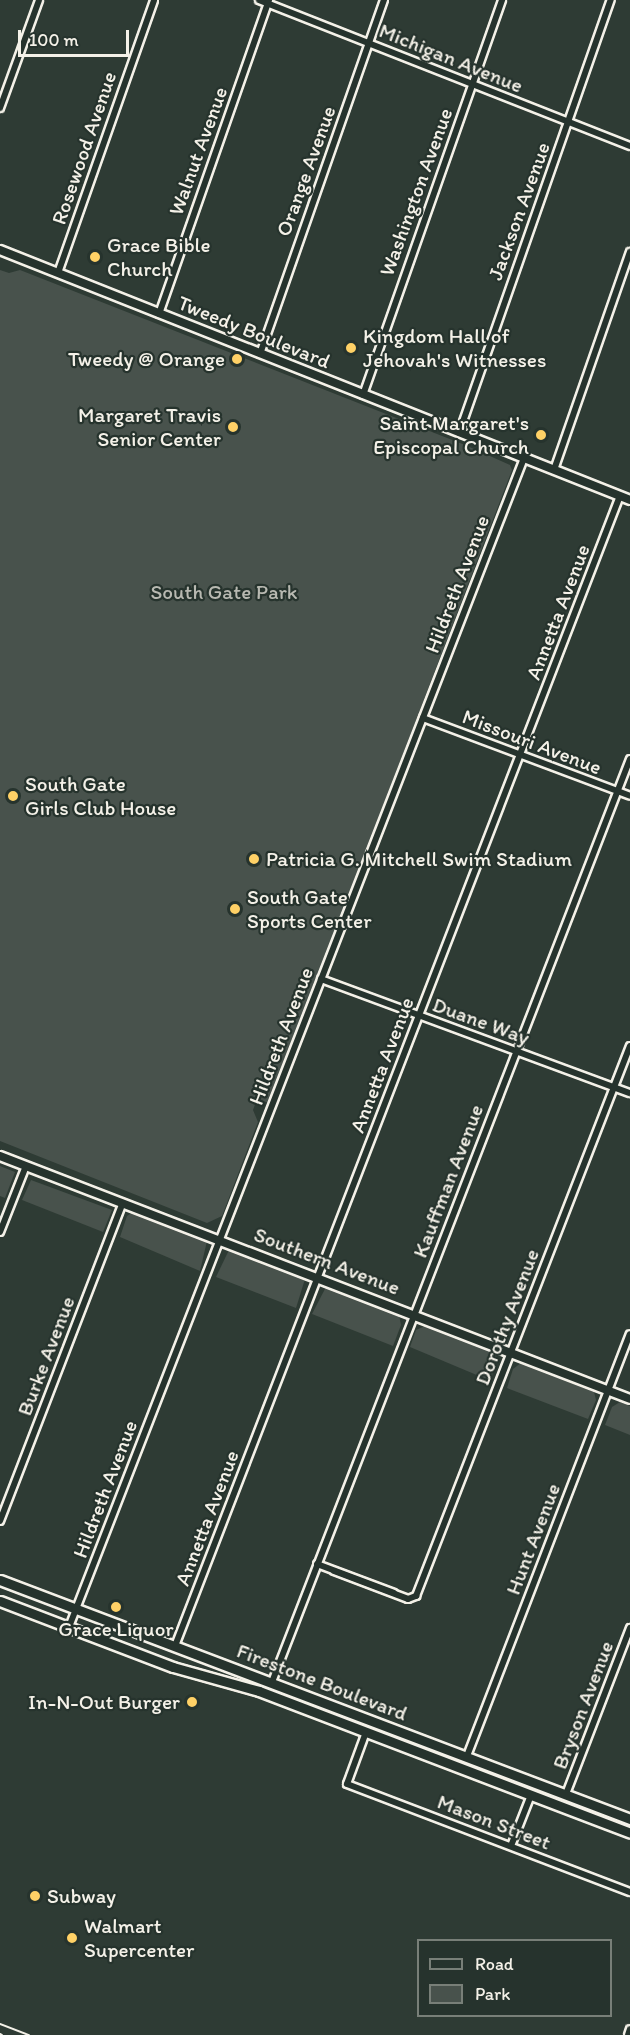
<!DOCTYPE html>
<html>
<head>
<meta charset="utf-8">
<style>
	body { margin:0 }
	#map { position:relative; width:630px; height:2035px; overflow:hidden; background:#2e3b34; font-family:Itim,sans-serif }
	div>[style] { position:absolute }
	.green>* { inset:0; background:#48524c }
	.roads { filter:drop-shadow(2px 0 #f4f1e8) drop-shadow(-2px 0 #f4f1e8) drop-shadow(0 2px #f4f1e8) drop-shadow(0 -2px #f4f1e8) }
	.minor>* { height:6px; margin:-3px; padding:0 3px; transform-origin:3px; border-radius:3px; background:#26332d }
	.tertiary>* { height:8px; margin:-4px; padding:0 4px; transform-origin:4px; border-radius:4px; background:#26332d }
	.secondary>* { height:8px; margin:-4px; padding:0 4px; transform-origin:4px; border-radius:4px; background:#26332d }
	.primary>* { height:9px; margin:-4.5px; padding:0 4.5px; transform-origin:4.5px; border-radius:4.5px; background:#26332d }
	.rail>* { height:2px; margin:-1px; padding:0 1px; transform-origin:1px; border-radius:1px; background:#f4f1e8 }
	.dots>* { width:16px; height:16px; translate:-50% -50%; box-sizing:border-box; border:3px solid #26332d; border-radius:50% }
	span { translate:-50% -50%; white-space:nowrap; text-align:center; line-height:1.15; -webkit-text-stroke:4.5px #26332d; paint-order:stroke }
	.street-label { font-size:21px; color:#f4f1e8 }
	.poi-label { font-size:21px; color:#f4f1e8 }
	.left { translate:0 -50%; text-align:left }
	.right { translate:-100% -50%; text-align:right }
	.park-label { font-size:21px; color:#b8b9b1 }
	.legend { position:absolute; left:417px; top:1939px; width:195px; height:78px; box-sizing:border-box; background:#26332d; border:2px solid #787f78; margin:0; padding:8px 10px; list-style:none; font-size:18px; color:#f4f1e8 }
	.legend li { display:flex; align-items:center; gap:12px; height:30px }
	.legend b { width:30px; border:2px solid #787f78 }
	.scale { position:absolute; left:18px; top:30px; width:111px; height:27px; box-sizing:border-box; border:3px solid #f4f1e8; border-top:0; padding-left:8px; font-size:18px; line-height:21px; white-space:nowrap; color:#f4f1e8; -webkit-text-stroke:4px #26332d; paint-order:stroke }
</style>
</head>
<body>
<div id="map">
	<div class="green">
		<i style="clip-path:polygon(0 270px,9px 273px,20px 270px,465px 445px,510px 465px,512px 470px,269px 1103px,257px 1099px,253px 1110px,258px 1122px,222px 1216px,207px 1223px,0 1141px)"></i>
		<i style="clip-path:polygon(0 1166px,15px 1172px,5px 1198px,0 1196px)"></i>
		<i style="clip-path:polygon(31px 1180px,112px 1210px,103px 1232px,22px 1200px)"></i>
		<i style="clip-path:polygon(133px 1212px,207px 1241px,200px 1271px,120px 1237px,127px 1216px)"></i>
		<i style="clip-path:polygon(229px 1250px,305px 1279px,296px 1308px,216px 1277px)"></i>
		<i style="clip-path:polygon(326px 1287px,399px 1315px,401px 1325px,393px 1346px,312px 1314px)"></i>
		<i style="clip-path:polygon(425px 1326px,497px 1354px,491px 1381px,410px 1347px,416px 1330px)"></i>
		<i style="clip-path:polygon(521px 1363px,594px 1392px,596px 1400px,588px 1419px,507px 1388px,513px 1369px)"></i>
		<i style="clip-path:polygon(620px 1402px,630px 1406px,630px 1435px,605px 1425px,612px 1407px)"></i>
	</div>
	<div class="roads">
		<div class="minor">
			<i style="left:259px;top:0;width:399px;rotate:21.5deg"></i>
			<i style="left:0;top:108px;width:115px;rotate:-70.1deg"></i>
			<i style="left:58px;top:273px;width:289px;rotate:-70.6deg"></i>
			<i style="left:159px;top:314px;width:333px;rotate:-70.7deg"></i>
			<i style="left:260px;top:354px;width:375px;rotate:-70.7deg"></i>
			<i style="left:363px;top:395px;width:419px;rotate:-70.6deg"></i>
			<i style="left:459px;top:433px;width:459px;rotate:-70.7deg"></i>
			<i style="left:554px;top:470px;width:231px;rotate:-70.8deg"></i>
			<i style="left:423px;top:718px;width:221px;rotate:20.6deg"></i>
			<i style="left:321px;top:979px;width:329px;rotate:20.3deg"></i>
			<i style="left:0;top:1232px;width:71px;rotate:-68.5deg"></i>
			<i style="left:0;top:1521px;width:341px;rotate:-68.9deg"></i>
			<i style="left:317px;top:1564px;width:82px;rotate:20.6deg"></i>
			<i style="left:334px;top:1571px;width:79px;rotate:20.7deg"></i>
			<i style="left:408px;top:1599px;width:9px;rotate:-21deg"></i>
			<i style="left:416px;top:1596px;width:590px;rotate:-68.74deg"></i>
			<i style="left:69px;top:1627px;width:1254px;rotate:-68.73deg"></i>
			<i style="left:175px;top:1646px;width:1233px;rotate:-68.85deg"></i>
			<i style="left:272px;top:1682px;width:990px;rotate:-68.8deg"></i>
			<i style="left:366px;top:1732px;width:55px;rotate:110.1deg"></i>
			<i style="left:347px;top:1784px;width:303px;rotate:20.9deg"></i>
			<i style="left:467px;top:1756px;width:452px;rotate:-68.9deg"></i>
			<i style="left:566px;top:1794px;width:178px;rotate:-68.9deg"></i>
			<i style="left:511px;top:1846px;width:55px;rotate:-68.6deg"></i>
			<i style="left:628px;top:2035px;width:6px;rotate:-72deg"></i>
		</div>
		<div class="tertiary">
			<i style="left:0;top:1156px;width:675px;rotate:21.09deg"></i>
		</div>
		<div class="secondary">
			<i style="left:0;top:250px;width:678px;rotate:21.64deg"></i>
		</div>
		<div class="primary">
			<i style="left:0;top:1580px;width:674px;rotate:20.77deg"></i>
			<i style="left:0;top:1601px;width:185px;rotate:20.9deg"></i>
			<i style="left:173px;top:1667px;width:89px;rotate:15.6deg"></i>
			<i style="left:259px;top:1691px;width:397px;rotate:20.9deg"></i>
		</div>
	</div>
	<div class="rail">
		<i style="left:0;top:2024px;width:31px;rotate:21deg"></i>
		<i style="left:0;top:2034px;width:2px;rotate:27deg"></i>
	</div>
	<div class="dots">
		<i style="left:95px;top:257px;background:#ffd166"></i>
		<i style="left:351px;top:348px;background:#ffd166"></i>
		<i style="left:237px;top:359px;background:#ffd166"></i>
		<i style="left:233px;top:427px;background:#ffd166"></i>
		<i style="left:541px;top:435px;background:#ffd166"></i>
		<i style="left:13px;top:796px;background:#ffd166"></i>
		<i style="left:254px;top:859px;background:#ffd166"></i>
		<i style="left:235px;top:909px;background:#ffd166"></i>
		<i style="left:116px;top:1607px;background:#ffd166"></i>
		<i style="left:192px;top:1702px;background:#ffd166"></i>
		<i style="left:35px;top:1896px;background:#ffd166"></i>
		<i style="left:72px;top:1938px;background:#ffd166"></i>
	</div>
	<div class="street-label">
		<span style="left:451px;top:58px;rotate:22deg">Michigan Avenue</span>
		<span style="left:84px;top:148px;rotate:-71deg">Rosewood Avenue</span>
		<span style="left:198px;top:151px;rotate:-70deg">Walnut Avenue</span>
		<span style="left:306px;top:171px;rotate:-70deg">Orange Avenue</span>
		<span style="left:416px;top:192px;rotate:-70deg">Washington Avenue</span>
		<span style="left:519px;top:211px;rotate:-70deg">Jackson Avenue</span>
		<span style="left:254px;top:332px;rotate:22deg">Tweedy Boulevard</span>
		<span style="left:457px;top:584px;rotate:-69deg">Hildreth Avenue</span>
		<span style="left:558px;top:612px;rotate:-69deg">Annetta Avenue</span>
		<span style="left:532px;top:742px;rotate:21deg">Missouri Avenue</span>
		<span style="left:481px;top:1021px;rotate:20deg">Duane Way</span>
		<span style="left:281px;top:1036px;rotate:-69deg">Hildreth Avenue</span>
		<span style="left:382px;top:1065px;rotate:-69deg">Annetta Avenue</span>
		<span style="left:448px;top:1181px;rotate:-69deg">Kauffman Avenue</span>
		<span style="left:327px;top:1261px;rotate:21deg">Southern Avenue</span>
		<span style="left:507px;top:1317px;rotate:-69deg">Dorothy Avenue</span>
		<span style="left:46px;top:1356px;rotate:-69deg">Burke Avenue</span>
		<span style="left:105px;top:1489px;rotate:-69deg">Hildreth Avenue</span>
		<span style="left:207px;top:1518px;rotate:-69deg">Annetta Avenue</span>
		<span style="left:533px;top:1539px;rotate:-69deg">Hunt Avenue</span>
		<span style="left:322px;top:1682px;rotate:21deg">Firestone Boulevard</span>
		<span style="left:583px;top:1705px;rotate:-69deg">Bryson Avenue</span>
		<span style="left:494px;top:1822px;rotate:21deg">Mason Street</span>
	</div>
	<div class="poi-label">
		<span class="left" style="left:107px;top:257px">Grace Bible<br>Church</span>
		<span class="left" style="left:363px;top:348px">Kingdom Hall of<br>Jehovah's Witnesses</span>
		<span class="right" style="left:225px;top:359px">Tweedy @ Orange</span>
		<span class="right" style="left:221px;top:427px">Margaret Travis<br>Senior Center</span>
		<span class="right" style="left:529px;top:435px">Saint Margaret's<br>Episcopal Church</span>
		<span class="left" style="left:25px;top:796px">South Gate<br>Girls Club House</span>
		<span class="left" style="left:266px;top:859px">Patricia G. Mitchell Swim Stadium</span>
		<span class="left" style="left:247px;top:909px">South Gate<br>Sports Center</span>
		<span style="left:116px;top:1629px">Grace Liquor</span>
		<span class="right" style="left:180px;top:1702px">In-N-Out Burger</span>
		<span class="left" style="left:47px;top:1896px">Subway</span>
		<span class="left" style="left:84px;top:1938px">Walmart<br>Supercenter</span>
	</div>
	<div class="park-label">
		<span style="left:224px;top:592px">South Gate Park</span>
	</div>
	<ul class="legend">
	<li><b style="height:8px;background:#26332d"></b>Road</li>
	<li><b style="height:16px;background:#48524c"></b>Park</li>
	</ul>
	<div class="scale">100 m</div>
</div>
</body>
</html>
